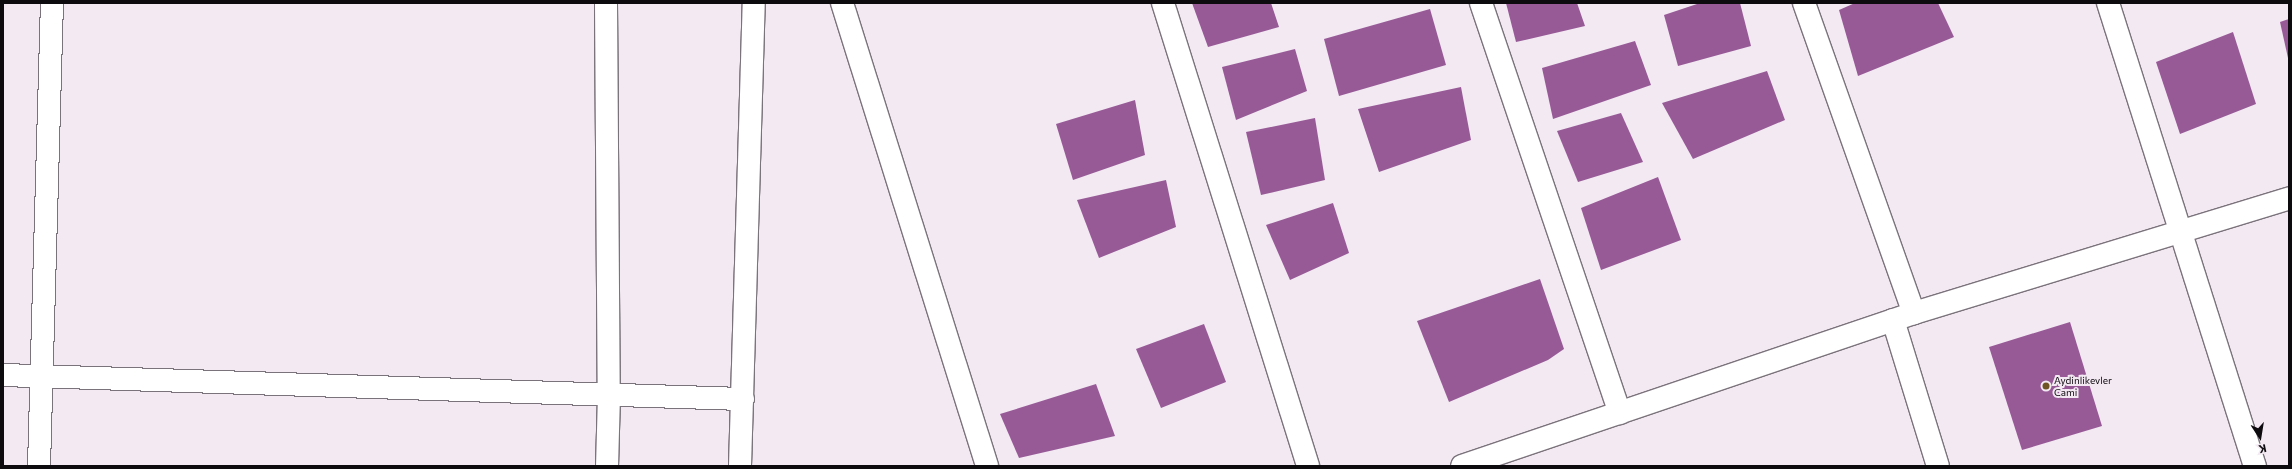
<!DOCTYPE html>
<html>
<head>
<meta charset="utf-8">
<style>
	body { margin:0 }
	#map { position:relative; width:2292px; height:469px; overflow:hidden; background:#f3e9f3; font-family:Commissioner,sans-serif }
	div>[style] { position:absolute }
	.building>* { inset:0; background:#975a97 }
	.roads { filter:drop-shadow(1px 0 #7b737b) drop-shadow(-1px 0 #7b737b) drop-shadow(0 1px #7b737b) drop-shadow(0 -1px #7b737b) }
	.minor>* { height:22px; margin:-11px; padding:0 11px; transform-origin:11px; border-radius:11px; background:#fff }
	.tertiary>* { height:22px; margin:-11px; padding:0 11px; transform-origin:11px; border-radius:11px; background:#fff }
	.dots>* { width:11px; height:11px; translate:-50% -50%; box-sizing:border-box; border:2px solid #f3e9f3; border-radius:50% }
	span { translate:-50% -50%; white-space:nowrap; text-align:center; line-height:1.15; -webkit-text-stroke:4px #f3e9f3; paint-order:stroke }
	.poi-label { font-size:10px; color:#0e0b0e }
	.left { translate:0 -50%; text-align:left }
	.frame { position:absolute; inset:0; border:4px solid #0e0b0e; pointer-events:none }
	.north { position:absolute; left:2240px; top:417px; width:40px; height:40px; -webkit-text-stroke:3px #f3e9f3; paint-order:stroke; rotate:168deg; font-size:11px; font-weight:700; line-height:16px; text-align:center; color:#0e0b0e }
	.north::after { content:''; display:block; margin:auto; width:14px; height:18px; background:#0e0b0e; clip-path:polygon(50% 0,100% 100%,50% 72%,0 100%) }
</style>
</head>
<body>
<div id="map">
	<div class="building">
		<i style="clip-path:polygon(1192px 3px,1271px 3px,1279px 27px,1208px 47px)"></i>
		<i style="clip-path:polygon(1506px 3px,1577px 3px,1585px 26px,1516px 42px)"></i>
		<i style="clip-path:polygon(1700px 3px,1740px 3px,1751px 46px,1678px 66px,1664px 15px)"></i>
		<i style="clip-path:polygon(1855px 3px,1938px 3px,1954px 37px,1858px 76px,1839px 10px)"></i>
		<i style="clip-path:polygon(1430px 9px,1446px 65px,1339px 96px,1324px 39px)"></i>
		<i style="clip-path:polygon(2289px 19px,2289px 58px,2288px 58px,2280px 22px)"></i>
		<i style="clip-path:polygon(2233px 32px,2256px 104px,2180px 134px,2156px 62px)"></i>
		<i style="clip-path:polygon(1635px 41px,1651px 85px,1553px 119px,1542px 68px)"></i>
		<i style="clip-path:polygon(1295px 49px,1307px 91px,1236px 120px,1222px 67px)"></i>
		<i style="clip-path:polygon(1767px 71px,1785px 120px,1693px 159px,1662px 103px)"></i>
		<i style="clip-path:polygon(1461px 87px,1471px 140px,1379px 172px,1358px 109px)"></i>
		<i style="clip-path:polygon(1135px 100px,1145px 155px,1073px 180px,1056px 124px)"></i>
		<i style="clip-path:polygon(1621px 113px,1643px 162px,1578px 182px,1557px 131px)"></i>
		<i style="clip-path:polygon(1315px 118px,1325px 180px,1261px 195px,1246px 132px)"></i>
		<i style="clip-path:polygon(1658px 177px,1681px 240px,1601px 270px,1581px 208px)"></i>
		<i style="clip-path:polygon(1166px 180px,1176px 227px,1099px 258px,1077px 200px)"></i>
		<i style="clip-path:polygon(1333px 203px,1349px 253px,1290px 280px,1266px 225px)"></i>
		<i style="clip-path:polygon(1540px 279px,1564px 349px,1548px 360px,1449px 402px,1417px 321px)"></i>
		<i style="clip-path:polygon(2070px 322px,2102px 426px,2022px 450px,1989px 347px)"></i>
		<i style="clip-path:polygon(1204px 324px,1226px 382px,1161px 408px,1136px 349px)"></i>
		<i style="clip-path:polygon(1096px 384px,1115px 436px,1019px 458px,1000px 414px)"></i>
	</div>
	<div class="roads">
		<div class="minor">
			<i style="left:606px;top:3px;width:392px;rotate:89.6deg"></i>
			<i style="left:609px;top:395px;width:71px;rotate:91.6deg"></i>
			<i style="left:842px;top:3px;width:485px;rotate:72.6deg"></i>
			<i style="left:1163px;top:3px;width:485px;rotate:72.6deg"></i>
			<i style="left:1481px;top:3px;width:433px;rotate:71.3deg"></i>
			<i style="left:1804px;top:3px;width:329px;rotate:70.5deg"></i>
			<i style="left:2108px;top:3px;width:486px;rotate:72.4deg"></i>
			<i style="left:1893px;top:320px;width:153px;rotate:72.9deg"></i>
			<i style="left:3px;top:375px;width:740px;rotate:1.86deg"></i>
			<i style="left:39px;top:466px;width:463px;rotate:-88.4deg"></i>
			<i style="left:1462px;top:466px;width:477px;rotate:-18.7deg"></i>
			<i style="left:1914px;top:313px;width:392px;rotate:-17deg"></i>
		</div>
		<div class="tertiary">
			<i style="left:740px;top:466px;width:463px;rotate:-88.3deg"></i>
		</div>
	</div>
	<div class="dots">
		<i style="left:2046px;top:386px;background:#6f5426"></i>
	</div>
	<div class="poi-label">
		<span class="left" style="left:2054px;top:386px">Aydinlikevler<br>Cami</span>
	</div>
	<div class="frame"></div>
	<div class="north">K</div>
</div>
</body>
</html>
